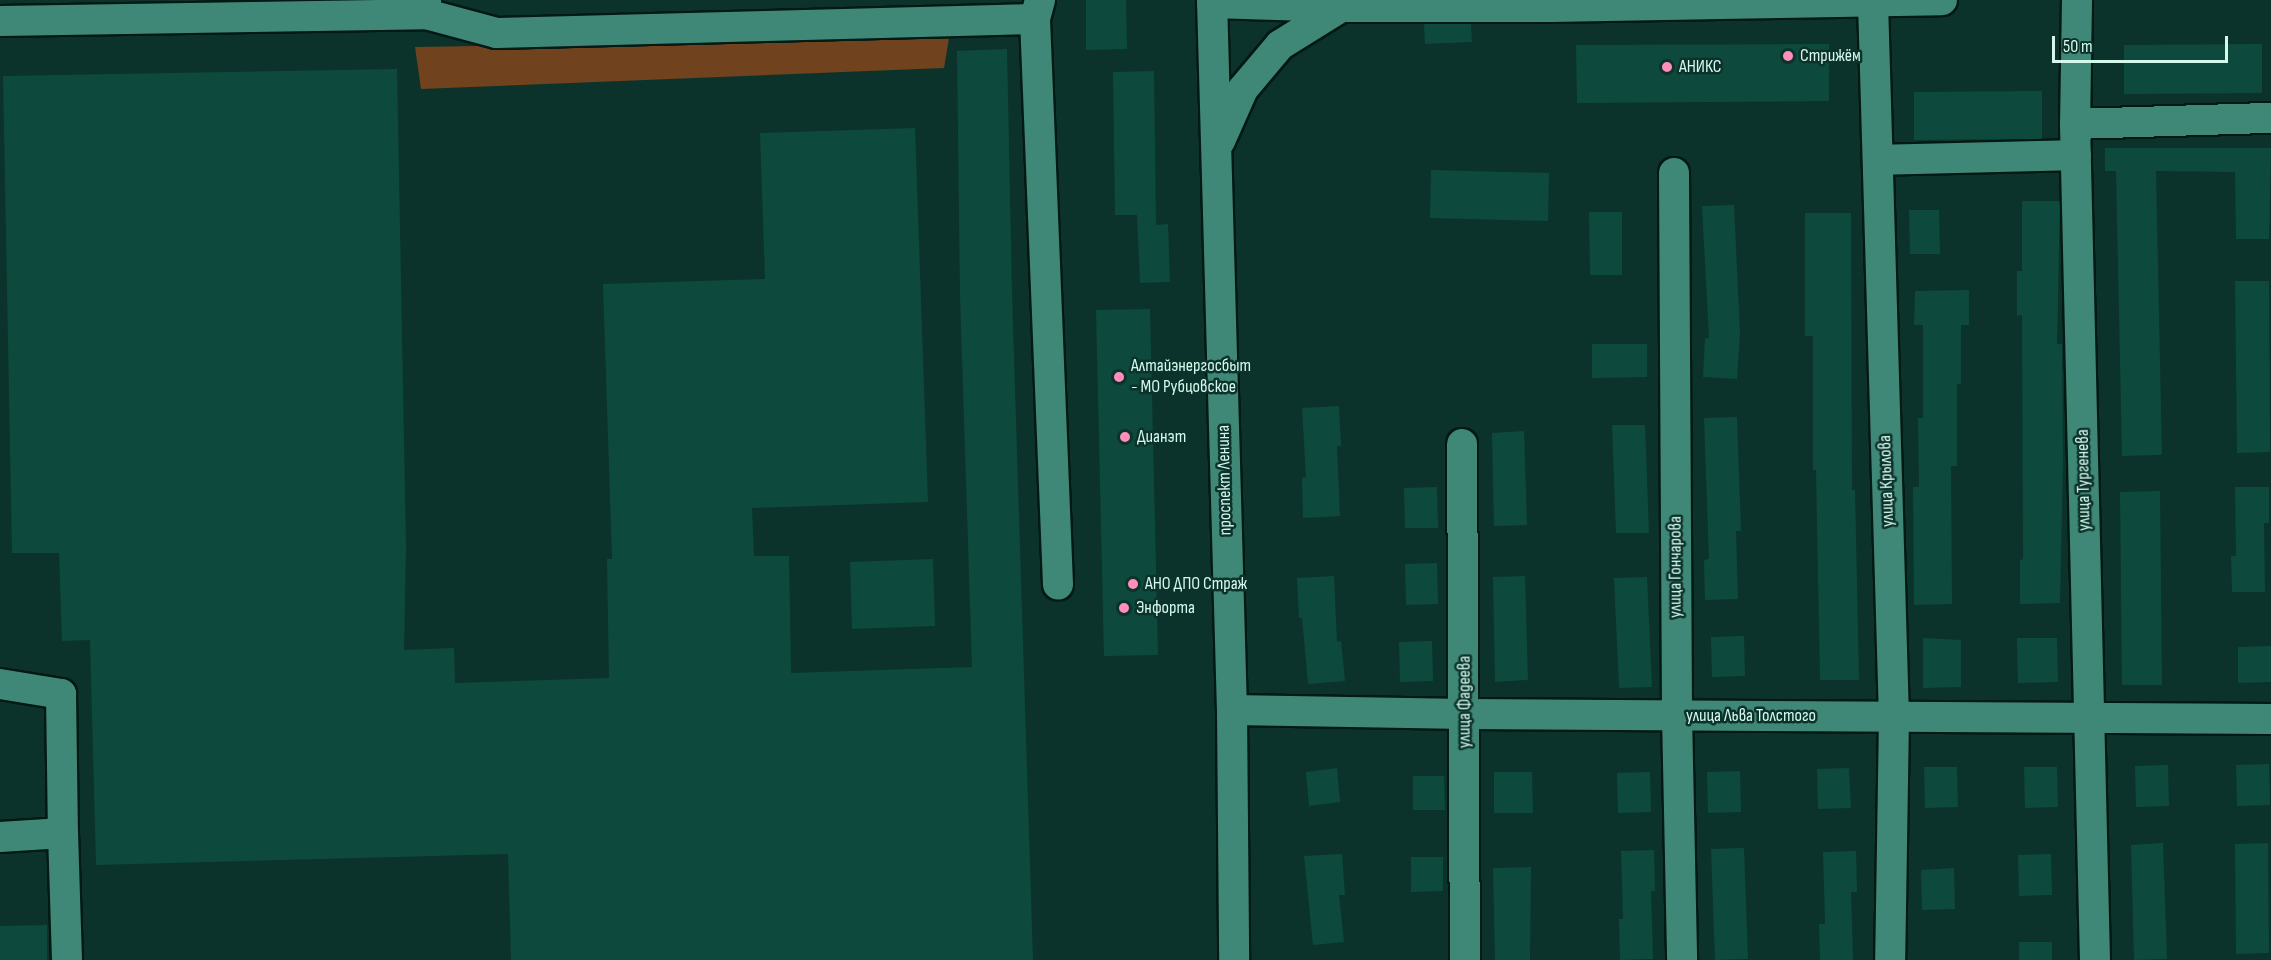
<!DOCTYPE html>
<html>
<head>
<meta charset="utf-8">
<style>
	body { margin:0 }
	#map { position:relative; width:2271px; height:960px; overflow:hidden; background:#0b332b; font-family:"Sofia Sans Condensed",sans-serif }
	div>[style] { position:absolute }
	.green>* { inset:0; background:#71421e }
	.building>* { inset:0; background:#0d4a3d }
	.roads { filter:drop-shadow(2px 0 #031913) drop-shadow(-2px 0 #031913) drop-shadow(0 2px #031913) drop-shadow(0 -2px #031913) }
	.minor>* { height:30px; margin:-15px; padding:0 15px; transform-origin:15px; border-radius:15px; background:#3f8877 }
	.dots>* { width:16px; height:16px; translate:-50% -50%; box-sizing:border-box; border:3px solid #0b332b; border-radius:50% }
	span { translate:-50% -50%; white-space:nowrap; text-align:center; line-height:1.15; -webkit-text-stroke:5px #0b332b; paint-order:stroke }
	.poi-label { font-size:18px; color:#d5f8ed }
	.left { translate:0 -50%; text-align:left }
	.street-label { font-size:18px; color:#d5f8ed }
	.scale { position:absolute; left:2052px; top:36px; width:176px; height:27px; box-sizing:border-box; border:3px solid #d5f8ed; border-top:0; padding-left:8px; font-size:18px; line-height:21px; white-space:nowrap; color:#d5f8ed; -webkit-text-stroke:4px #0b332b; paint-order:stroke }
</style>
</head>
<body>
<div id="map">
	<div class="green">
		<i style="clip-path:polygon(949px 38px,944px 68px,421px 89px,415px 47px)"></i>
	</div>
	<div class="building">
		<i style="clip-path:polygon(1086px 0,1126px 0,1127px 49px,1086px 50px)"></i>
		<i style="clip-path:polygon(1424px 24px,1471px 24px,1472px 42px,1425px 44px)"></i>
		<i style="clip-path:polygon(1829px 44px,1829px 101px,1577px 103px,1576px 45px)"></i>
		<i style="clip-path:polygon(2262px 44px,2262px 93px,2124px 94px,2124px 45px)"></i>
		<i style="clip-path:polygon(1007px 49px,1012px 294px,1033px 960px,511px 960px,508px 854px,96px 865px,90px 640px,62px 641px,59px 553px,12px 553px,3px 76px,397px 69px,406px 546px,404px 650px,454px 648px,455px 683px,609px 678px,607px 559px,612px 559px,603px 284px,765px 279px,760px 133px,915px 128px,928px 502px,752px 508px,754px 556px,789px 556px,791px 673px,972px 667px,960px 295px,957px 51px)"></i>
		<i style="clip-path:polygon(1154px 71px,1156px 225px,1168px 224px,1170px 282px,1140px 283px,1137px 215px,1115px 215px,1113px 72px)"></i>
		<i style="clip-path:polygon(2042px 91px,2042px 139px,1914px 140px,1914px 92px)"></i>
		<i style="clip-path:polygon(2105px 148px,2271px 148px,2269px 239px,2236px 239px,2235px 172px,2156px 171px,2161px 411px,2162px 454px,2159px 455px,2122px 456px,2116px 171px,2105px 171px)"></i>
		<i style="clip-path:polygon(1431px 170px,1549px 173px,1548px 221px,1430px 218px)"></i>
		<i style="clip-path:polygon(2022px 201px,2060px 201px,2057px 344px,2062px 344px,2063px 463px,2060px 603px,2020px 604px,2020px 560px,2023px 559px,2022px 315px,2017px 316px,2017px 271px,2022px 271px)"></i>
		<i style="clip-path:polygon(1734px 205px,1740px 332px,1737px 379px,1703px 377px,1705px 338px,1709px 338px,1702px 206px)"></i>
		<i style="clip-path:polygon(1909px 210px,1939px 210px,1940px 254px,1910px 254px)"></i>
		<i style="clip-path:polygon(1589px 212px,1622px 212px,1622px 275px,1590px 275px)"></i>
		<i style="clip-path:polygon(1805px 213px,1851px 213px,1852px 490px,1855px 490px,1859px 680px,1820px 680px,1816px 470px,1813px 470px,1813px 336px,1805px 336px)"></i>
		<i style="clip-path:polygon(2235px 281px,2269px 281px,2270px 452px,2237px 453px)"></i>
		<i style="clip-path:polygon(1969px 290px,1969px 325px,1961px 325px,1961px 384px,1957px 384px,1957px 466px,1951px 466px,1952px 604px,1914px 605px,1913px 487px,1919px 487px,1918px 418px,1923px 418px,1923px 325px,1914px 325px,1915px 291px)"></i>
		<i style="clip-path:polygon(1150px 309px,1158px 655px,1104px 656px,1096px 310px)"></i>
		<i style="clip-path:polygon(1592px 344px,1647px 344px,1647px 377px,1592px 378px)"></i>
		<i style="clip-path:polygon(1339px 406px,1341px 446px,1337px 446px,1340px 516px,1303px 518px,1302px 478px,1306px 477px,1302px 408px)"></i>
		<i style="clip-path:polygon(1737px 417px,1741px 531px,1736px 531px,1738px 599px,1705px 600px,1704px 560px,1709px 559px,1704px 418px)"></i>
		<i style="clip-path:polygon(1612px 425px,1645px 425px,1649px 533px,1616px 533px)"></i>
		<i style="clip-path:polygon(1524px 431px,1527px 525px,1494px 526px,1492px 433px)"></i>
		<i style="clip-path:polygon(1437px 487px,1438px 528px,1405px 528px,1404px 488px)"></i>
		<i style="clip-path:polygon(2235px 487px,2269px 487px,2269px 523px,2264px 523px,2265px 592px,2232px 592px,2231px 556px,2236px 556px)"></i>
		<i style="clip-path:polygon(2160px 491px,2162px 685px,2122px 685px,2120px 492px)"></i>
		<i style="clip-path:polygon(933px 559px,935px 626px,852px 629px,850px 562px)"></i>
		<i style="clip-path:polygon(1437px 563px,1438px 604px,1406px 605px,1405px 564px)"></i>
		<i style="clip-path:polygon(1334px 576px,1337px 642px,1341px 641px,1345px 681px,1308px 684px,1302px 618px,1299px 618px,1297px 578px)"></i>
		<i style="clip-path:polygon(1525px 576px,1528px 680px,1495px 682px,1493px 577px)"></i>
		<i style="clip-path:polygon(1647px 577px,1652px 687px,1619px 688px,1614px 578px)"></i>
		<i style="clip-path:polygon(1744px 636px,1745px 676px,1712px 677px,1711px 637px)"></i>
		<i style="clip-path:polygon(1923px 638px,1961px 640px,1961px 687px,1923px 688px)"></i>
		<i style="clip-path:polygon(2017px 638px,2057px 638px,2058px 682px,2018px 683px)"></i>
		<i style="clip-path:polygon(1432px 641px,1433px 681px,1400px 682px,1399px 642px)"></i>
		<i style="clip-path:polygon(2271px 646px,2271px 682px,2238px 683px,2238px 647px)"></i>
		<i style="clip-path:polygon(2269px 764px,2270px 805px,2237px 806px,2236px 765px)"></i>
		<i style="clip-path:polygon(2168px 765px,2169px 806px,2136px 807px,2135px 766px)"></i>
		<i style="clip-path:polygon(1924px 767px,1957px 767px,1958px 807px,1925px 808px)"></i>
		<i style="clip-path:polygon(2024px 767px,2057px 767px,2058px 807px,2025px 808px)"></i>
		<i style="clip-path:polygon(1337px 768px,1340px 802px,1309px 806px,1306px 772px)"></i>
		<i style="clip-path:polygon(1849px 768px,1851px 808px,1818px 809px,1817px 769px)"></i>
		<i style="clip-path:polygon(1740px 771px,1741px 812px,1708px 813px,1707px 772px)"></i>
		<i style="clip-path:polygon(1494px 772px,1532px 772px,1533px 813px,1494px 813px)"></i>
		<i style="clip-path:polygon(1650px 772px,1651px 812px,1618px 813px,1617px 773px)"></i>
		<i style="clip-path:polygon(1413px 776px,1444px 776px,1445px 810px,1413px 810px)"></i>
		<i style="clip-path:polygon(2163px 843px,2167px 959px,2134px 960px,2131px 845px)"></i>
		<i style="clip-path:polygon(2268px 843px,2269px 953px,2236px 954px,2235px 844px)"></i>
		<i style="clip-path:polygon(1744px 848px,1748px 959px,1715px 960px,1711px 849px)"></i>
		<i style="clip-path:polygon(1654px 850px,1655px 891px,1651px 891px,1653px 959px,1620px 960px,1619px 919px,1623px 919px,1621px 851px)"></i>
		<i style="clip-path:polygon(1856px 851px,1857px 892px,1851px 892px,1853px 960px,1820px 960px,1819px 924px,1825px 924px,1823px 852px)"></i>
		<i style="clip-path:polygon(1342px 854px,1345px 895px,1339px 895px,1344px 942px,1313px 945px,1304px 856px)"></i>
		<i style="clip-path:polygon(2051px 854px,2052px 895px,2019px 896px,2018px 855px)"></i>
		<i style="clip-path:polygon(1411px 857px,1443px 857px,1443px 891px,1411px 892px)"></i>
		<i style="clip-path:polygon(1531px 867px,1530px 960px,1495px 960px,1493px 868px)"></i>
		<i style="clip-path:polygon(1954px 868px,1955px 909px,1922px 910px,1921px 870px)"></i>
		<i style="clip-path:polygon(47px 925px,47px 960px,0 960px,0 926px)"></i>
		<i style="clip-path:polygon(2019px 942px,2052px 942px,2052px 960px,2019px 960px)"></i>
	</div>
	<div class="roads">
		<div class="minor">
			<i style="left:1040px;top:0;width:20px;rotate:105deg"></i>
			<i style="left:1035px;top:19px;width:566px;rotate:87.67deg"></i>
			<i style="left:1212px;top:0;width:710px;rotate:88.39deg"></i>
			<i style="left:1232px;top:710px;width:250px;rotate:89.5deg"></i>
			<i style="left:2077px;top:0;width:124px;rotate:90.9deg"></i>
			<i style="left:2075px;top:124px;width:836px;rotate:88.63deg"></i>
			<i style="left:1873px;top:2px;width:715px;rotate:88.32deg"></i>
			<i style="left:1894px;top:717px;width:243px;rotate:90.9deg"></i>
			<i style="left:1212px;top:3px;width:129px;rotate:1.8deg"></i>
			<i style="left:1341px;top:7px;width:209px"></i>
			<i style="left:1550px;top:7px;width:392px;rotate:-1deg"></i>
			<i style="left:426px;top:14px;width:73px;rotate:15deg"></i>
			<i style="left:497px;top:33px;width:538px;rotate:-1.49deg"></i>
			<i style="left:0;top:21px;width:426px;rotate:-0.9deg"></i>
			<i style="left:426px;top:14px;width:14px;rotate:-90deg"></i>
			<i style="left:2075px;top:124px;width:196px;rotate:-1.8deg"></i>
			<i style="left:1220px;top:141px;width:57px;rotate:-66.1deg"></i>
			<i style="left:1243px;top:89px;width:57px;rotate:-49.9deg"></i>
			<i style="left:1280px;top:45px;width:72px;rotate:-31.9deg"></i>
			<i style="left:1878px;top:160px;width:198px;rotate:-1.4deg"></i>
			<i style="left:1674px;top:173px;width:542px;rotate:89.68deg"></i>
			<i style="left:1677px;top:715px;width:245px;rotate:88.8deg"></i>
			<i style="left:1462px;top:444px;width:516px;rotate:89.67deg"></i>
			<i style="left:0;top:684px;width:62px;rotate:9.3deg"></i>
			<i style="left:61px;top:694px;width:139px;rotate:89.2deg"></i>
			<i style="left:1232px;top:710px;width:234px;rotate:1deg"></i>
			<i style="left:1466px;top:714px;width:805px;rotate:0.36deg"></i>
			<i style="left:0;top:837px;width:63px;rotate:-3.6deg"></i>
			<i style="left:63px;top:833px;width:127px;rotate:88.2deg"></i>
		</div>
	</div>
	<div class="dots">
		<i style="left:1788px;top:56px;background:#ff8ebb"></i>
		<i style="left:1667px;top:67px;background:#ff8ebb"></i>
		<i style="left:1119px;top:377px;background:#ff8ebb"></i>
		<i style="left:1125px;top:437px;background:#ff8ebb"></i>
		<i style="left:1133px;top:584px;background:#ff8ebb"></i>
		<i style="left:1124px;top:608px;background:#ff8ebb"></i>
	</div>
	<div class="poi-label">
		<span class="left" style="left:1800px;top:56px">Стрижём</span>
		<span class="left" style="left:1679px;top:67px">АНИКС</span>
		<span class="left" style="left:1131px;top:377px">Алтайэнергосбыт<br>- МО Рубцовское</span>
		<span class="left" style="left:1137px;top:437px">Дианэт</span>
		<span class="left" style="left:1145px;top:584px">АНО ДПО Страж</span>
		<span class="left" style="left:1136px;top:608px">Энфорта</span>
	</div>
	<div class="street-label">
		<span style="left:1225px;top:480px;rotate:-91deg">проспект Ленина</span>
		<span style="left:2084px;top:480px;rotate:-91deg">улица Тургенева</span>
		<span style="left:1887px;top:481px;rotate:-92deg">улица Крылова</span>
		<span style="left:1676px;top:567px;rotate:-90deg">улица Гончарова</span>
		<span style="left:1465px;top:702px;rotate:-90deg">улица Фадеева</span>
		<span style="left:1751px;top:716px">улица Льва Толстого</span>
	</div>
	<div class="scale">50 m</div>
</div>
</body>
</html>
